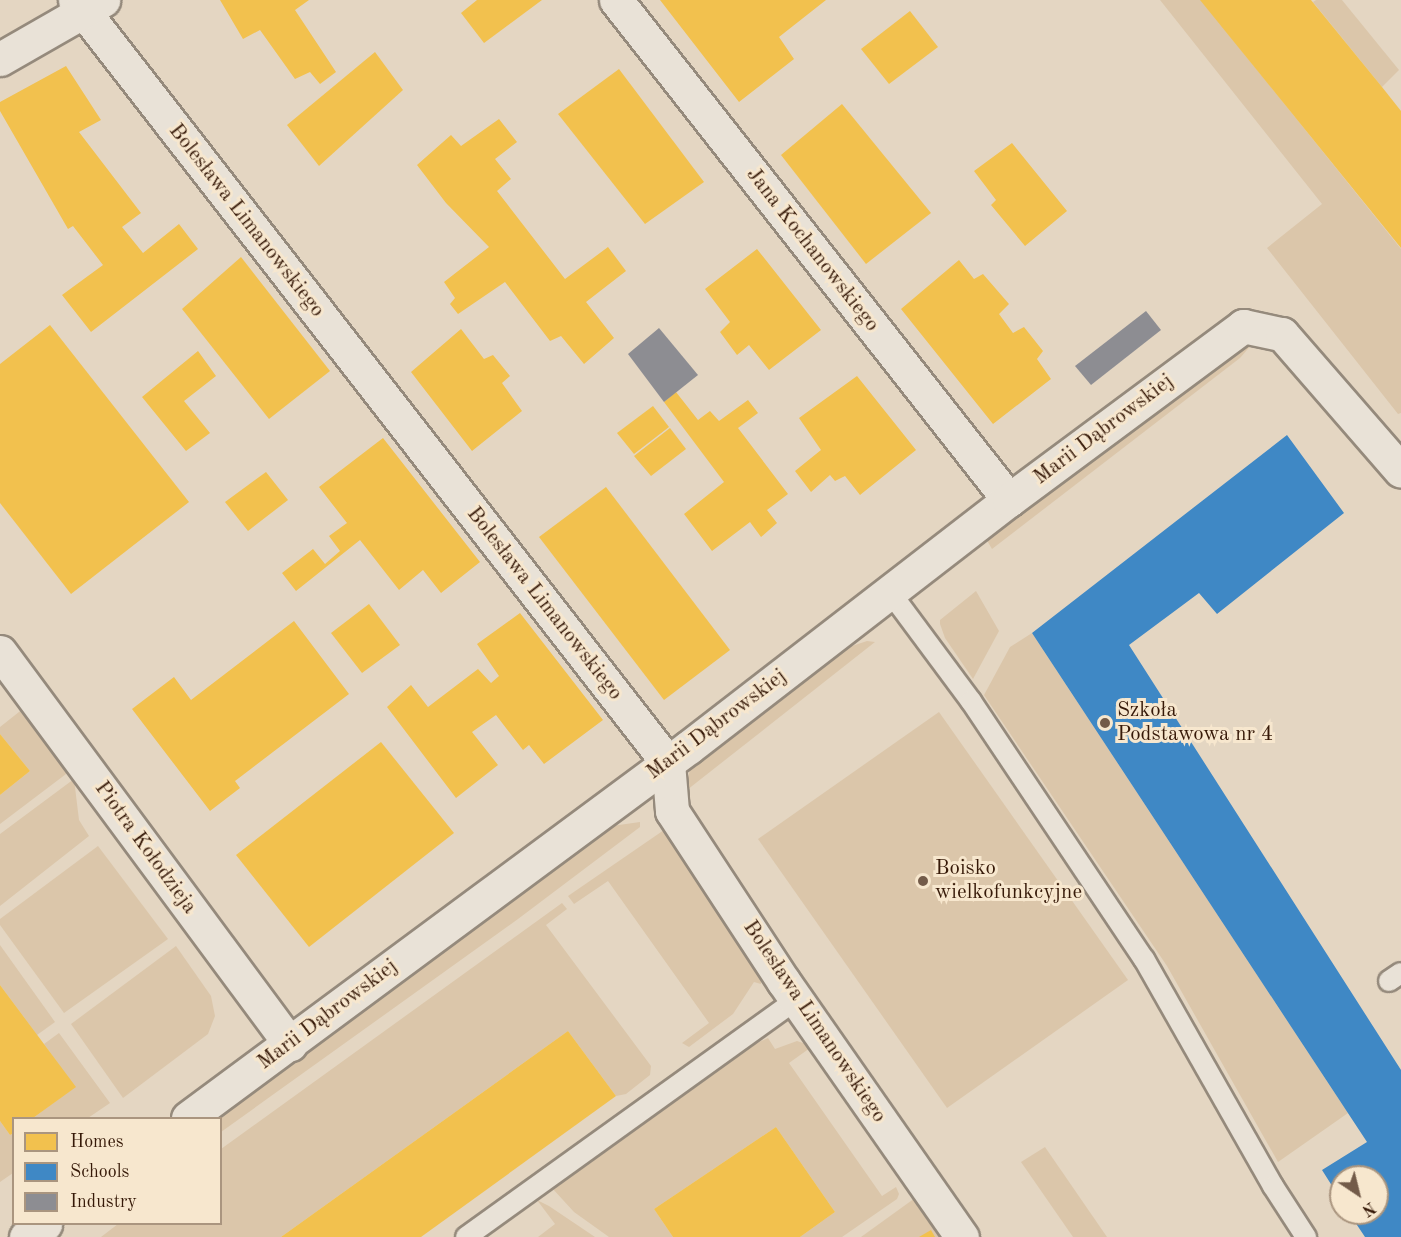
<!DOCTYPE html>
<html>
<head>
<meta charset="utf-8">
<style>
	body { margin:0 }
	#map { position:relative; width:1401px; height:1237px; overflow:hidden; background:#e4d6c2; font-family:"Old Standard TT",serif }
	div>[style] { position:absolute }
	.green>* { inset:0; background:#dbc6aa }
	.homes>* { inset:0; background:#f2c14e }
	.schools>* { inset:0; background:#3f88c5 }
	.industry>* { inset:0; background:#8d8d92 }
	.roads { filter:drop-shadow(2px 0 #958a7c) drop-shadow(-2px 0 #958a7c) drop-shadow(0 2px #958a7c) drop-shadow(0 -2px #958a7c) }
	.service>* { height:20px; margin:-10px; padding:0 10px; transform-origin:10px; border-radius:10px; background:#e9e2d7 }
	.minor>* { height:33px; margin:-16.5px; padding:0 16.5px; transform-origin:16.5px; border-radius:16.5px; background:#e9e2d7 }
	.dots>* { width:16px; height:16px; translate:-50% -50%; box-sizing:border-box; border:3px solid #f7e7ce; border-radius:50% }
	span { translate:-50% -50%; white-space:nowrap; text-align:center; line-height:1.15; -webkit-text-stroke:6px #f7e7ce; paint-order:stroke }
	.street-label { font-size:21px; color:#361908 }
	.poi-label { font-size:21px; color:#361908 }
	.left { translate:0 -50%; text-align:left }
	.legend { position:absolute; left:12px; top:1117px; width:210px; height:108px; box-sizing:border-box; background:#f7e7ce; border:2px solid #aa957f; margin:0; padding:8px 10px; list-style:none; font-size:18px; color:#361908 }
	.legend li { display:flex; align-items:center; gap:12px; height:30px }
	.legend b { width:30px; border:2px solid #aa957f }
	.north { position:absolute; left:1329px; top:1165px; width:60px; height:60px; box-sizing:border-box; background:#f7e7ce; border:2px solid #aa957f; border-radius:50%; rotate:145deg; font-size:16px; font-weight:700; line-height:24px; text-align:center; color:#361908 }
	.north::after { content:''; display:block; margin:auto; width:21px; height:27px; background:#735b49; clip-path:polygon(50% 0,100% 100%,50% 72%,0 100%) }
</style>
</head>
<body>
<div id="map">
	<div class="green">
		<i style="clip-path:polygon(1160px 0,1201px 0,1401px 249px,1401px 413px,1398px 414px,1267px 248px,1322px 204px)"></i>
		<i style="clip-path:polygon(1316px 0,1342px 0,1399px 70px,1382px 87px,1313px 2px)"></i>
		<i style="clip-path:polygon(1241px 343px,1253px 343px,1240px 358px,992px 549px,985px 537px)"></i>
		<i style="clip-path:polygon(976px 591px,999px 631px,973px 679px,945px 638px,940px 624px,940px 620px)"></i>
		<i style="clip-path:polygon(1032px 633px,1348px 1113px,1278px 1162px,1167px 966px,984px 695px,1010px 647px)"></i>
		<i style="clip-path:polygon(867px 641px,875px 642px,687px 790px,686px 785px,691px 766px,840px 650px)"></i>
		<i style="clip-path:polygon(24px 708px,70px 771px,0 824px,0 795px,30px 771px,0 734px,0 727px)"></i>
		<i style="clip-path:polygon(939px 712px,1128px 980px,947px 1108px,758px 839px)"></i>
		<i style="clip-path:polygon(74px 779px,79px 820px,89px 836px,0 906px,0 834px)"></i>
		<i style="clip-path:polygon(640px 822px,640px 827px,518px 919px,221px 1132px,220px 1118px,205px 1118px,599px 832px,612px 826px)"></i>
		<i style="clip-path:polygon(664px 830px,674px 837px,761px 973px,761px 984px,754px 982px,733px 1014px,689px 1047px,682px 1043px,709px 1023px,608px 881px,574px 904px,568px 896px)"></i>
		<i style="clip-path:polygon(98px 846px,168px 939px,64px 1013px,0 925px,0 919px)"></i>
		<i style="clip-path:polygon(562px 903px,567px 909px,546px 925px,651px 1066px,650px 1075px,626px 1094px,616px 1096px,568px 1031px,281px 1237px,101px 1237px,118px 1224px,220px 1224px,221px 1149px)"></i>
		<i style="clip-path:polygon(0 945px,55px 1022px,37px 1035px,0 985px)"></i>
		<i style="clip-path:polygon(176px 946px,211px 996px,215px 1016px,208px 1034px,123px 1098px,71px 1024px)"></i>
		<i style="clip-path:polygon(59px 1033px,110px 1103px,88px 1118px,33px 1118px,75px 1087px,44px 1044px)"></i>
		<i style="clip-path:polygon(768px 1038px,775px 1049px,797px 1041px,806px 1044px,810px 1048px,789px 1063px,882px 1196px,896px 1187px,899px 1194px,897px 1199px,842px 1237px,800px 1237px,835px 1212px,776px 1127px,654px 1209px,673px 1237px,609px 1237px,574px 1212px,552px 1188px,746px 1048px)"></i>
		<i style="clip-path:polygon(0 1121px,10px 1135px,14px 1133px,13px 1173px,0 1182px)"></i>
		<i style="clip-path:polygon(1045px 1147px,1107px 1237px,1073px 1237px,1021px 1162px)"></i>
		<i style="clip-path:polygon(922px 1193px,953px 1237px,861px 1237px)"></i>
		<i style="clip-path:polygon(537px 1200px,549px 1206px,595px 1237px,538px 1237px,555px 1224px)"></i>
	</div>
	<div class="homes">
		<i style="clip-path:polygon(220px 0,309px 0,295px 10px,336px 72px,320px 84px,310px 72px,295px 79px,260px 30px,243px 39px)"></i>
		<i style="clip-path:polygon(477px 0,542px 0,484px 43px,461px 13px)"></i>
		<i style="clip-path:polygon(660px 0,826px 0,779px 37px,794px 59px,739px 102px)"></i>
		<i style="clip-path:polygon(1200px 0,1311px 0,1382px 87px,1401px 111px,1401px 248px)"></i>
		<i style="clip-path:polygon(910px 11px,938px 47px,889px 84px,861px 49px)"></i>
		<i style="clip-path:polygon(375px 52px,403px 90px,319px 166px,287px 125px)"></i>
		<i style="clip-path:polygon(66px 66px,101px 120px,79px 132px,141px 213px,122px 227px,143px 253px,179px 224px,198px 249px,91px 332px,62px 295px,103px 265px,73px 226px,68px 229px,0 111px,0 102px)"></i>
		<i style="clip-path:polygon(619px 69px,704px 182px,645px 224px,558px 114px)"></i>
		<i style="clip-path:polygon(842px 104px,931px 213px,866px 264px,781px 155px)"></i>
		<i style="clip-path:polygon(499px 119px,517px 142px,495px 159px,511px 179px,497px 191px,565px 279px,608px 247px,626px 271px,586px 302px,614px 338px,584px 364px,561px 336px,550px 341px,505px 282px,458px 314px,450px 304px,455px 298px,444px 282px,489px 247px,446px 203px,417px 165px,451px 135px,461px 146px)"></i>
		<i style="clip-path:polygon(1012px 143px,1067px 211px,1025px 246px,991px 205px,996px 200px,974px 171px)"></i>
		<i style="clip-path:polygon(757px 249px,821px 330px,769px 370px,749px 345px,737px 355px,720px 332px,730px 322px,705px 289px)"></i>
		<i style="clip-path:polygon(241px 257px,330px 371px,269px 419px,182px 309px)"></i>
		<i style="clip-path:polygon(959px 260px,974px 279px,983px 274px,1009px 304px,999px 314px,1013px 333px,1024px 327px,1043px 351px,1037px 359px,1051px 379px,993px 424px,901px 309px)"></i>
		<i style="clip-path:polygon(50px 325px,189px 502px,71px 594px,0 503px,0 364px)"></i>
		<i style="clip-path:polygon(461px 329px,484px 359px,493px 355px,510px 376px,502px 383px,522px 411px,472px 451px,411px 372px)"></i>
		<i style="clip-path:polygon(198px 351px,216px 376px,184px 401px,210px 433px,186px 451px,142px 397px)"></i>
		<i style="clip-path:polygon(857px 376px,916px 450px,860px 495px,845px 476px,835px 481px,830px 475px,811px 492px,795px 471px,821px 450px,799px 418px)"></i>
		<i style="clip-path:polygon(676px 392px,698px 420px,710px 411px,719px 421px,748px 400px,758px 413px,738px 428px,788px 494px,767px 510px,777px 523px,761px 537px,750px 522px,712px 551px,684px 514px,724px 482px,664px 402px)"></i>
		<i style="clip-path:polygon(653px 406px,669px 427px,634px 454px,617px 433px)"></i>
		<i style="clip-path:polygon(670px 428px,686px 449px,651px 476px,634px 456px)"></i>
		<i style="clip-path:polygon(383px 438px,480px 562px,441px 593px,423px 570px,399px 590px,360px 540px,296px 591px,282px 573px,313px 549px,325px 564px,340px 551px,329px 536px,347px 523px,319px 487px)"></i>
		<i style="clip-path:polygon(266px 472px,288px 500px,248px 531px,225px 502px)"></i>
		<i style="clip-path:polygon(606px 487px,730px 650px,664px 700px,539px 537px)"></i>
		<i style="clip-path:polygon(369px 604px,400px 645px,362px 673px,331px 633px)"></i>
		<i style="clip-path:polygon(520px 613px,603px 720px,544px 764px,529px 745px,523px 750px,496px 715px,472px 732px,498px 765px,456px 798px,387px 707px,411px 685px,428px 707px,478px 669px,491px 683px,499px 676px,477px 644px)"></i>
		<i style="clip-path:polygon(294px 621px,349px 694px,235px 781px,240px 788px,210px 811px,132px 709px,174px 677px,191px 700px)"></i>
		<i style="clip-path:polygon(0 734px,30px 771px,0 795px)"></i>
		<i style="clip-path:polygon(381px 742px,454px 833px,309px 947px,236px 855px)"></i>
		<i style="clip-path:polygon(0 985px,76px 1087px,33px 1118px,14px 1118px,14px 1133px,10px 1135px,0 1121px)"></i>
		<i style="clip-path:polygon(568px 1031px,616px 1096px,421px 1237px,281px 1237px)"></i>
		<i style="clip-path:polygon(776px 1127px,835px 1212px,800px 1237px,673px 1237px,654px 1209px)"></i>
		<i style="clip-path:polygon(931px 1230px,935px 1237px,919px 1237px)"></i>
	</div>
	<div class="schools">
		<i style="clip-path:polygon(1287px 435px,1344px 513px,1217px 614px,1199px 593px,1129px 645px,1401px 1070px,1401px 1237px,1365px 1237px,1349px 1213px,1377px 1213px,1377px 1177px,1341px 1177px,1341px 1200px,1322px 1170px,1367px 1142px,1032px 633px)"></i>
	</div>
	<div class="industry">
		<i style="clip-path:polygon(1146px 311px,1161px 330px,1091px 385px,1075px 366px)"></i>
		<i style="clip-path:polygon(659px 328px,698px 375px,664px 402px,628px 354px)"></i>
	</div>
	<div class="roads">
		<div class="service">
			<i style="left:890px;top:592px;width:136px;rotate:53.4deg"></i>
			<i style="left:971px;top:701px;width:311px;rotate:56.2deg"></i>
			<i style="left:1144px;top:959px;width:261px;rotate:60.4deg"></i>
			<i style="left:1273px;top:1186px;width:61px;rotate:57.1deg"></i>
			<i style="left:1389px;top:981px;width:14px;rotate:-34deg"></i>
			<i style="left:466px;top:1237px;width:406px;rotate:-35.7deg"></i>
		</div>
		<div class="minor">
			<i style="left:75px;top:0;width:966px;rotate:52.15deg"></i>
			<i style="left:668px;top:763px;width:48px;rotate:85.2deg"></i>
			<i style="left:672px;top:811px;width:204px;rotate:56.8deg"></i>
			<i style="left:784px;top:982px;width:311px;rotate:55.1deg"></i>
			<i style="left:616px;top:0;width:636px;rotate:51.83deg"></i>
			<i style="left:0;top:59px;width:119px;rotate:-29.8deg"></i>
			<i style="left:0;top:652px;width:488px;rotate:53.5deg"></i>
			<i style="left:188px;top:1118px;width:623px;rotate:-36.52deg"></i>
			<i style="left:689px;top:747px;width:404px;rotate:-37.7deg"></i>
			<i style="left:1009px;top:500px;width:292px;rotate:-36.6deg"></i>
			<i style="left:1243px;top:326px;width:40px;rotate:12deg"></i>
			<i style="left:1282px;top:334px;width:181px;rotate:49deg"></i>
			<i style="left:26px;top:1237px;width:23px;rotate:-34deg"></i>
		</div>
	</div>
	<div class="dots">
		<i style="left:1105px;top:723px;background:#735b49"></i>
		<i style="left:923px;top:881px;background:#735b49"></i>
	</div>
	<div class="street-label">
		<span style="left:246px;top:221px;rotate:52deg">Bolesława Limanowskiego</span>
		<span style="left:812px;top:250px;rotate:52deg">Jana Kochanowskiego</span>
		<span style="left:1104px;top:430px;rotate:-37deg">Marii Dąbrowskiej</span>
		<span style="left:544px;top:604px;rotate:52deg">Bolesława Limanowskiego</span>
		<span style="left:717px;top:725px;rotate:-37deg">Marii Dąbrowskiej</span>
		<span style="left:145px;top:848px;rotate:54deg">Piotra Kołodzieja</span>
		<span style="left:328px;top:1015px;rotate:-37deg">Marii Dąbrowskiej</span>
		<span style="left:814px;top:1022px;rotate:56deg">Bolesława Limanowskiego</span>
	</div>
	<div class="poi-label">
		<span class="left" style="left:1117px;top:723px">Szkoła<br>Podstawowa nr 4</span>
		<span class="left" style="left:935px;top:881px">Boisko<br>wielkofunkcyjne</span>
	</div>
	<ul class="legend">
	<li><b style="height:16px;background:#f2c14e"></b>Homes</li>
	<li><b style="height:16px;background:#3f88c5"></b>Schools</li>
	<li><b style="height:16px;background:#8d8d92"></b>Industry</li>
	</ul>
	<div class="north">N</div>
</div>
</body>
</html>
